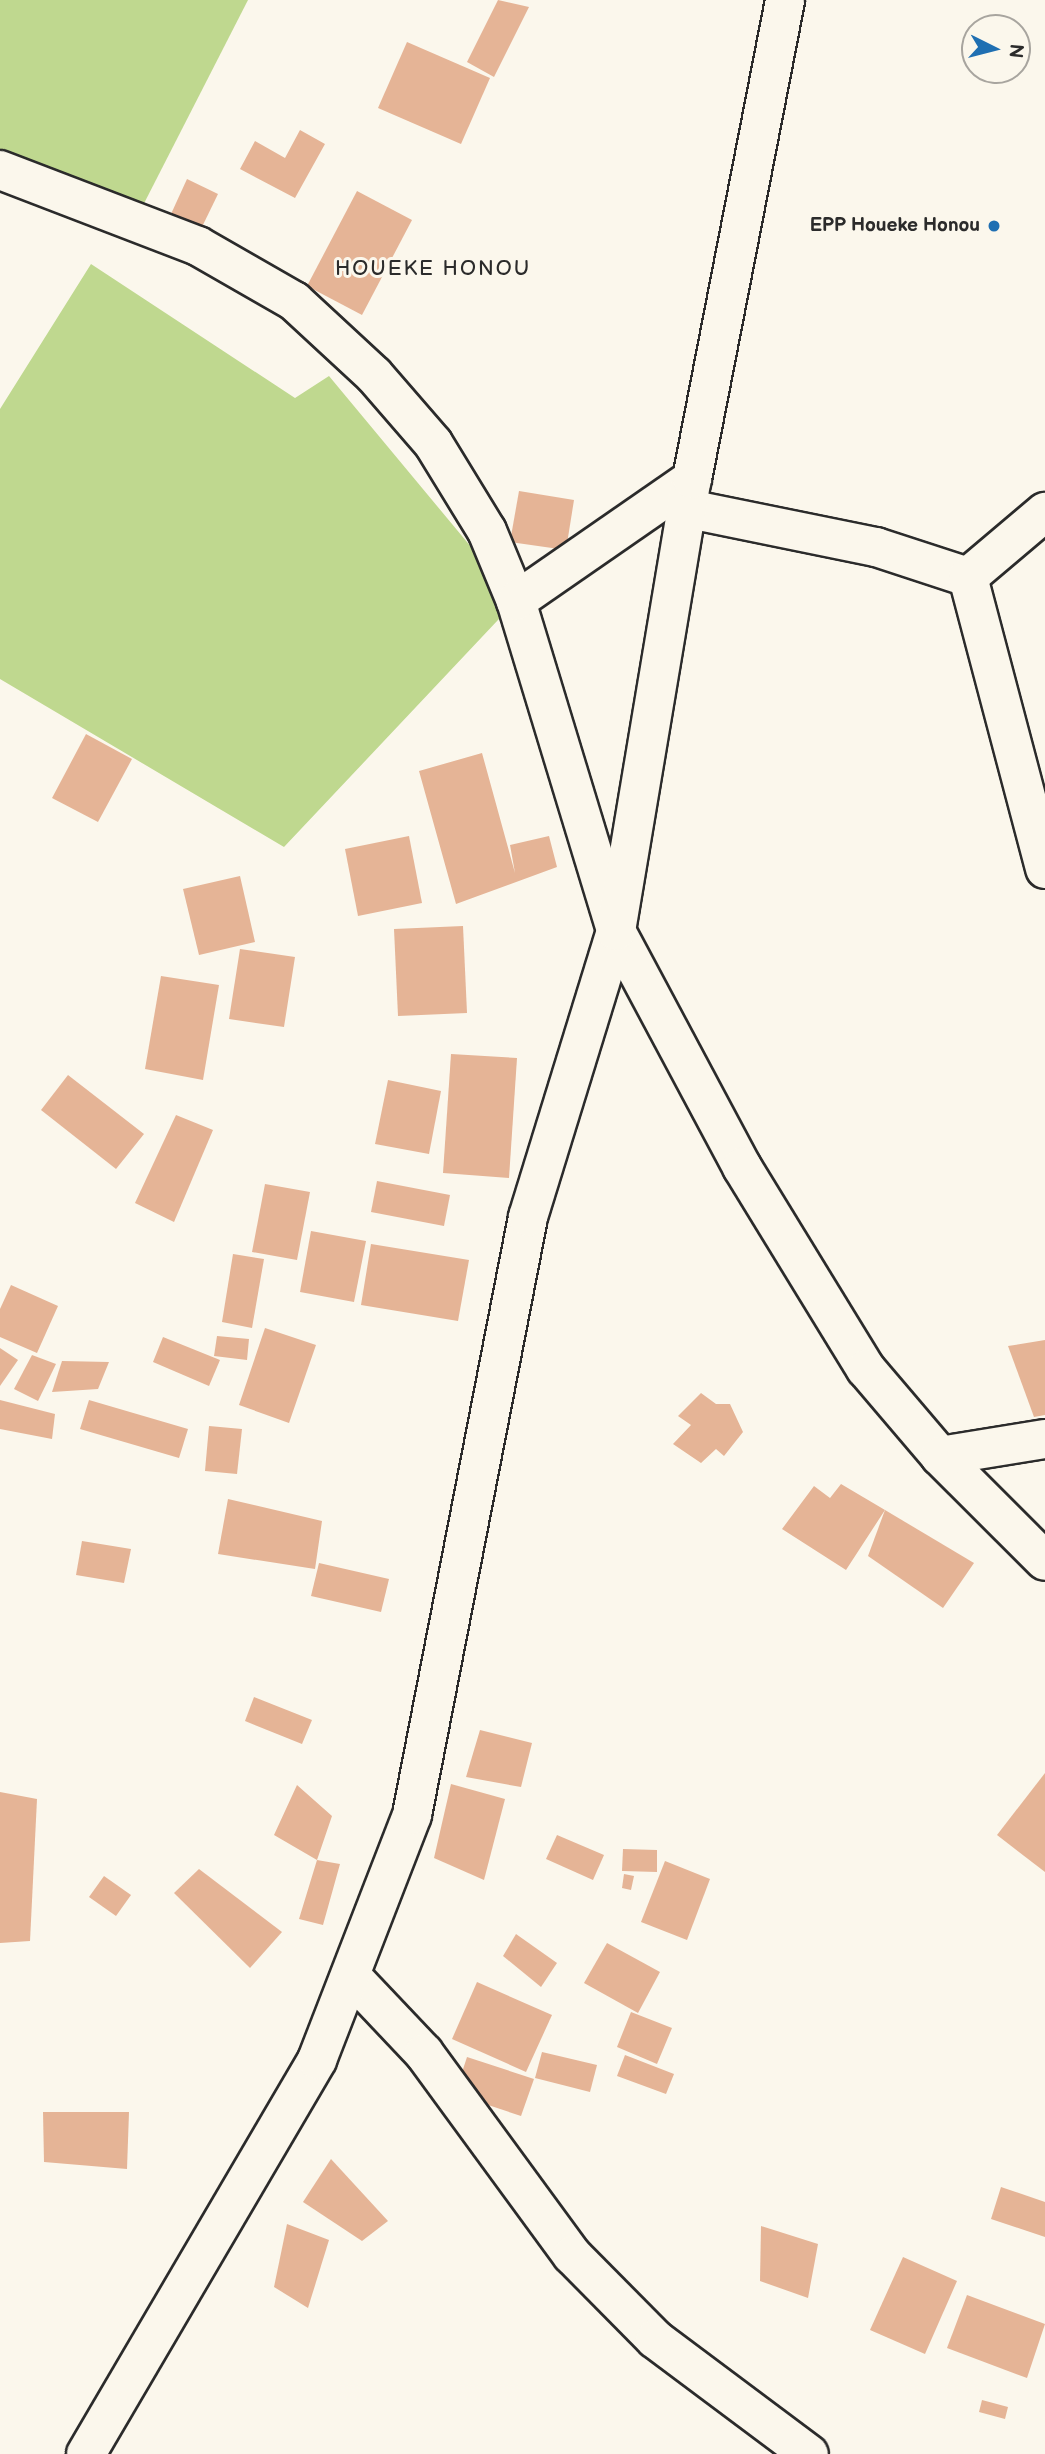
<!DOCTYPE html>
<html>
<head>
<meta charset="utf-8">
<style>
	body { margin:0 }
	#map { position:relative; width:1045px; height:2454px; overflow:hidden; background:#fbf7ec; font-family:"Balsamiq Sans",sans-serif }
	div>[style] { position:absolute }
	.green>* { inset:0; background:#bfd88f }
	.building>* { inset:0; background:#e5b496 }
	.roads { filter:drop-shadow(2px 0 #2b2b2b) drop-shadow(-2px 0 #2b2b2b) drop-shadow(0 2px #2b2b2b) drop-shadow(0 -2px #2b2b2b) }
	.minor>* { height:38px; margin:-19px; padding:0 19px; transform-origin:19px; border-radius:19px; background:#fbf7ec }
	.dots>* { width:19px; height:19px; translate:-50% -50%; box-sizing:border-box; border:4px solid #fbf7ec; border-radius:50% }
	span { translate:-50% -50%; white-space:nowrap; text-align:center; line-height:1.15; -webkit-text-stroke:6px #fbf7ec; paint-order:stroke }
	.poi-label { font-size:19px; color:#2b2b2b; font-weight:700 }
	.right { translate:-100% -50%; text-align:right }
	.neighbourhood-label { font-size:21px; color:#2b2b2b; letter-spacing:2px }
	.north { position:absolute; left:961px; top:14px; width:70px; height:70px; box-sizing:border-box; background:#fbf7ec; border:2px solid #a8a59f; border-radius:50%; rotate:96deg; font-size:19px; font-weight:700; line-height:28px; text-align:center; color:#2b2b2b }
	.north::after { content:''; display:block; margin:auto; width:24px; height:32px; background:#1f6fb2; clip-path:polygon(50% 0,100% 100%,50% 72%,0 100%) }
</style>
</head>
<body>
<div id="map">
	<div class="green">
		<i style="clip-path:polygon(0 0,248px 0,135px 221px,0 159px)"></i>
		<i style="clip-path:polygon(91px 264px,295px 398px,329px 376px,516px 601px,284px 847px,0 679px,0 409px)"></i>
	</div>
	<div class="building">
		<i style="clip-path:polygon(498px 0,529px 7px,494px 77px,467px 62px)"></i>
		<i style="clip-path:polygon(407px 42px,490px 78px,461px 144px,378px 108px)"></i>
		<i style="clip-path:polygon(300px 130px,325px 144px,295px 198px,240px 169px,255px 141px,285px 158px)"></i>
		<i style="clip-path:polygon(187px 179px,218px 194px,201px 229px,171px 214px)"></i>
		<i style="clip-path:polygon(357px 191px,412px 220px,362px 315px,307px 286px)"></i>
		<i style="clip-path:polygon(519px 491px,574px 500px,566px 550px,510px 542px)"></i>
		<i style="clip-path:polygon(86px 734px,132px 759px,98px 822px,52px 798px)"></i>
		<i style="clip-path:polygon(482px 753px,515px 873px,510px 845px,549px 836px,557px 867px,456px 904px,419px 771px)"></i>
		<i style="clip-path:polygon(409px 836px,422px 903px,358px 916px,345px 849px)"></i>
		<i style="clip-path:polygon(240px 876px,255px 942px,199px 955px,183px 889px)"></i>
		<i style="clip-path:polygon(463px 926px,467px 1013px,398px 1016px,394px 929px)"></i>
		<i style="clip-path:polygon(240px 949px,295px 957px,284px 1027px,229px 1019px)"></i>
		<i style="clip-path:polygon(161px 976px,219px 985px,203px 1080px,145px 1069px)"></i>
		<i style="clip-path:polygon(451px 1054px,517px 1058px,509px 1178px,443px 1173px)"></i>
		<i style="clip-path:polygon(68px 1075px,144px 1134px,116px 1169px,41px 1110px)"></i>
		<i style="clip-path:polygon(388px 1080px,441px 1091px,429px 1154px,375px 1144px)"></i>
		<i style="clip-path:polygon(176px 1115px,213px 1130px,174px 1222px,135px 1203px)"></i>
		<i style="clip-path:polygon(377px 1181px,450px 1195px,444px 1226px,371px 1212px)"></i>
		<i style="clip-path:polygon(265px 1184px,310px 1192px,297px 1260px,252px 1252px)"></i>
		<i style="clip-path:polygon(311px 1231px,366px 1241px,354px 1302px,300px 1292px)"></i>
		<i style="clip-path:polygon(371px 1244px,469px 1260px,458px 1321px,361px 1305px)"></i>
		<i style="clip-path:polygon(233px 1254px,264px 1259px,252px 1328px,222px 1322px)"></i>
		<i style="clip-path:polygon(11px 1285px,58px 1306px,37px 1353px,0 1337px,0 1309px)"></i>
		<i style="clip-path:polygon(265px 1328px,316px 1345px,289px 1423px,239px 1405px)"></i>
		<i style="clip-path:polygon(217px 1336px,249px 1339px,247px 1360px,214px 1356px)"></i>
		<i style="clip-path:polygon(163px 1337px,220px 1360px,209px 1386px,153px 1362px)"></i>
		<i style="clip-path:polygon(1045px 1340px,1045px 1415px,1034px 1417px,1008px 1346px)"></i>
		<i style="clip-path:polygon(0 1348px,18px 1360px,0 1386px)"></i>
		<i style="clip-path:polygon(32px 1355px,56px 1364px,38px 1401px,14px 1389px)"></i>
		<i style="clip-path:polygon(62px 1361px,109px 1362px,98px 1389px,52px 1392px)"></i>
		<i style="clip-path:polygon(701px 1393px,716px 1404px,730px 1404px,743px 1432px,724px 1456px,716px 1449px,701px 1463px,673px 1444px,691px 1425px,678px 1416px)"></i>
		<i style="clip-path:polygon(0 1400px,55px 1414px,52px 1439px,0 1429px)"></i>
		<i style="clip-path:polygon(89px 1400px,188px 1429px,179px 1458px,80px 1429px)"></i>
		<i style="clip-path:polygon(209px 1426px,242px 1429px,237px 1474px,205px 1471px)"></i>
		<i style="clip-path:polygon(841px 1484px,885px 1510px,846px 1570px,782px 1529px,814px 1486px,830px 1498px)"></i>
		<i style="clip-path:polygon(228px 1499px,322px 1521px,315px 1569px,218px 1554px)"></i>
		<i style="clip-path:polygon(885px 1510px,974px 1563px,943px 1608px,868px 1556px)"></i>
		<i style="clip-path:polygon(82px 1541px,131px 1549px,124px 1583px,76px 1575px)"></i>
		<i style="clip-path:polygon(319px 1563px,389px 1579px,381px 1612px,311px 1596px)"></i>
		<i style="clip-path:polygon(254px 1697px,312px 1720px,302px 1744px,245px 1721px)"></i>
		<i style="clip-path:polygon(480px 1730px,532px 1743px,521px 1787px,466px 1777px)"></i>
		<i style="clip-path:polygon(1045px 1773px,1045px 1872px,997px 1835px)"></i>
		<i style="clip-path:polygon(451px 1784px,505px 1799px,484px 1880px,434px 1858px)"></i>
		<i style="clip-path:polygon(297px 1785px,332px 1816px,317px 1860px,340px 1864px,323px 1925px,299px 1919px,317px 1860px,274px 1835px)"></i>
		<i style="clip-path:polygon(0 1792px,37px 1799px,30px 1941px,0 1943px)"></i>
		<i style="clip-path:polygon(557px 1835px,604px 1855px,593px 1880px,546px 1859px)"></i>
		<i style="clip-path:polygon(623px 1849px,657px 1850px,657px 1872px,622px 1871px)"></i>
		<i style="clip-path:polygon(665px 1861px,710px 1879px,687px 1940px,641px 1922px)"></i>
		<i style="clip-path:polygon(199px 1869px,282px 1932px,250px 1968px,174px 1893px)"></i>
		<i style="clip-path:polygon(624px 1874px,634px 1876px,631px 1890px,622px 1888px)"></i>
		<i style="clip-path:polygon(104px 1876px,131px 1895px,116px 1916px,89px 1897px)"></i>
		<i style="clip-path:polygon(516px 1934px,557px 1963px,541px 1987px,503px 1956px)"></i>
		<i style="clip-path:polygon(607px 1943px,660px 1972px,638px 2013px,584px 1983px)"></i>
		<i style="clip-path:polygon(477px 1982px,552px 2015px,526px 2072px,452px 2039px)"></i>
		<i style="clip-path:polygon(631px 2012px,672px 2028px,657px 2064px,617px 2047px)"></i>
		<i style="clip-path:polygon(542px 2052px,597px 2065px,590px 2092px,535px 2078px)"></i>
		<i style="clip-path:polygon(625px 2055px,674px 2074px,666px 2094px,617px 2076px)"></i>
		<i style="clip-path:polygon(467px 2057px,534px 2079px,521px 2116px,455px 2094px)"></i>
		<i style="clip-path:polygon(43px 2112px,129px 2112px,127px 2169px,44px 2162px)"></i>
		<i style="clip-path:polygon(331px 2159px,388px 2221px,362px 2241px,303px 2202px)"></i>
		<i style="clip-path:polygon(1001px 2187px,1045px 2202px,1045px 2237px,991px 2219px)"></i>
		<i style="clip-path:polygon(287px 2224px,329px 2240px,308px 2308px,274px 2287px)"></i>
		<i style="clip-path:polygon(761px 2226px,818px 2244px,808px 2298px,760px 2281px)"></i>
		<i style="clip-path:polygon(903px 2257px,957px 2281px,925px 2354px,870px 2330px)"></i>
		<i style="clip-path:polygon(967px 2295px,1045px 2324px,1027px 2378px,947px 2348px)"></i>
		<i style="clip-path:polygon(982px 2400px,1008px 2407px,1005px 2419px,979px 2412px)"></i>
	</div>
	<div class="roads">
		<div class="minor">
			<i style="left:0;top:170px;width:212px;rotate:21deg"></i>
			<i style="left:198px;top:246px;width:111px;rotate:29.8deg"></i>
			<i style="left:294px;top:301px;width:109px;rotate:42.8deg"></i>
			<i style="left:374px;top:375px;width:90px;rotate:49.1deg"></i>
			<i style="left:433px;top:443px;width:103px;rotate:58.5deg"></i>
			<i style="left:487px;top:531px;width:76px;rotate:67.5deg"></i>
			<i style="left:516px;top:601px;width:345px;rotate:73.1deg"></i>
			<i style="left:616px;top:931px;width:268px;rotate:61.9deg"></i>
			<i style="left:742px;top:1167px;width:237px;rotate:58.5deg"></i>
			<i style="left:866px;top:1369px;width:114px;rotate:49.6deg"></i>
			<i style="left:940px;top:1456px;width:148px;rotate:45deg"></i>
			<i style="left:689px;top:509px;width:191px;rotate:11.5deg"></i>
			<i style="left:876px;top:547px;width:97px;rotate:18.1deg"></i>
			<i style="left:968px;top:577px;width:302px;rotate:75.2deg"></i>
			<i style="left:968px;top:577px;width:101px;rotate:-40.2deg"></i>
			<i style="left:516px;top:601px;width:214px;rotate:-34.7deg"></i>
			<i style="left:940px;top:1456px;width:106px;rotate:-9.2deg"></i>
			<i style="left:353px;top:1978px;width:103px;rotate:46.6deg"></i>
			<i style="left:424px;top:2053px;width:250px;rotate:53.8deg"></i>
			<i style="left:572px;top:2255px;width:118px;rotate:45.3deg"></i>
			<i style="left:655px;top:2339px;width:192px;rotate:36.8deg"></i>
			<i style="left:86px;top:2454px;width:457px;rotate:-59.6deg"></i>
			<i style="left:317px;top:2060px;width:263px;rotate:-68.8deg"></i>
			<i style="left:412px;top:1815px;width:609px;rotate:-79.02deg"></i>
			<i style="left:528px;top:1217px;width:299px;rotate:-72.9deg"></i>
			<i style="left:616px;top:931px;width:458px;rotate:-80.5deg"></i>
			<i style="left:692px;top:479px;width:488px;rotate:-79deg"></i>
		</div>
	</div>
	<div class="dots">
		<i style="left:994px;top:226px;background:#1f6fb2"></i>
	</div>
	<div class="poi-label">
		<span class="right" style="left:980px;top:226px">EPP Houeke Honou</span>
	</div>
	<div class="neighbourhood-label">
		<span style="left:433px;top:269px">HOUEKE HONOU</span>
	</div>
	<div class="north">N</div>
</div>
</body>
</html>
